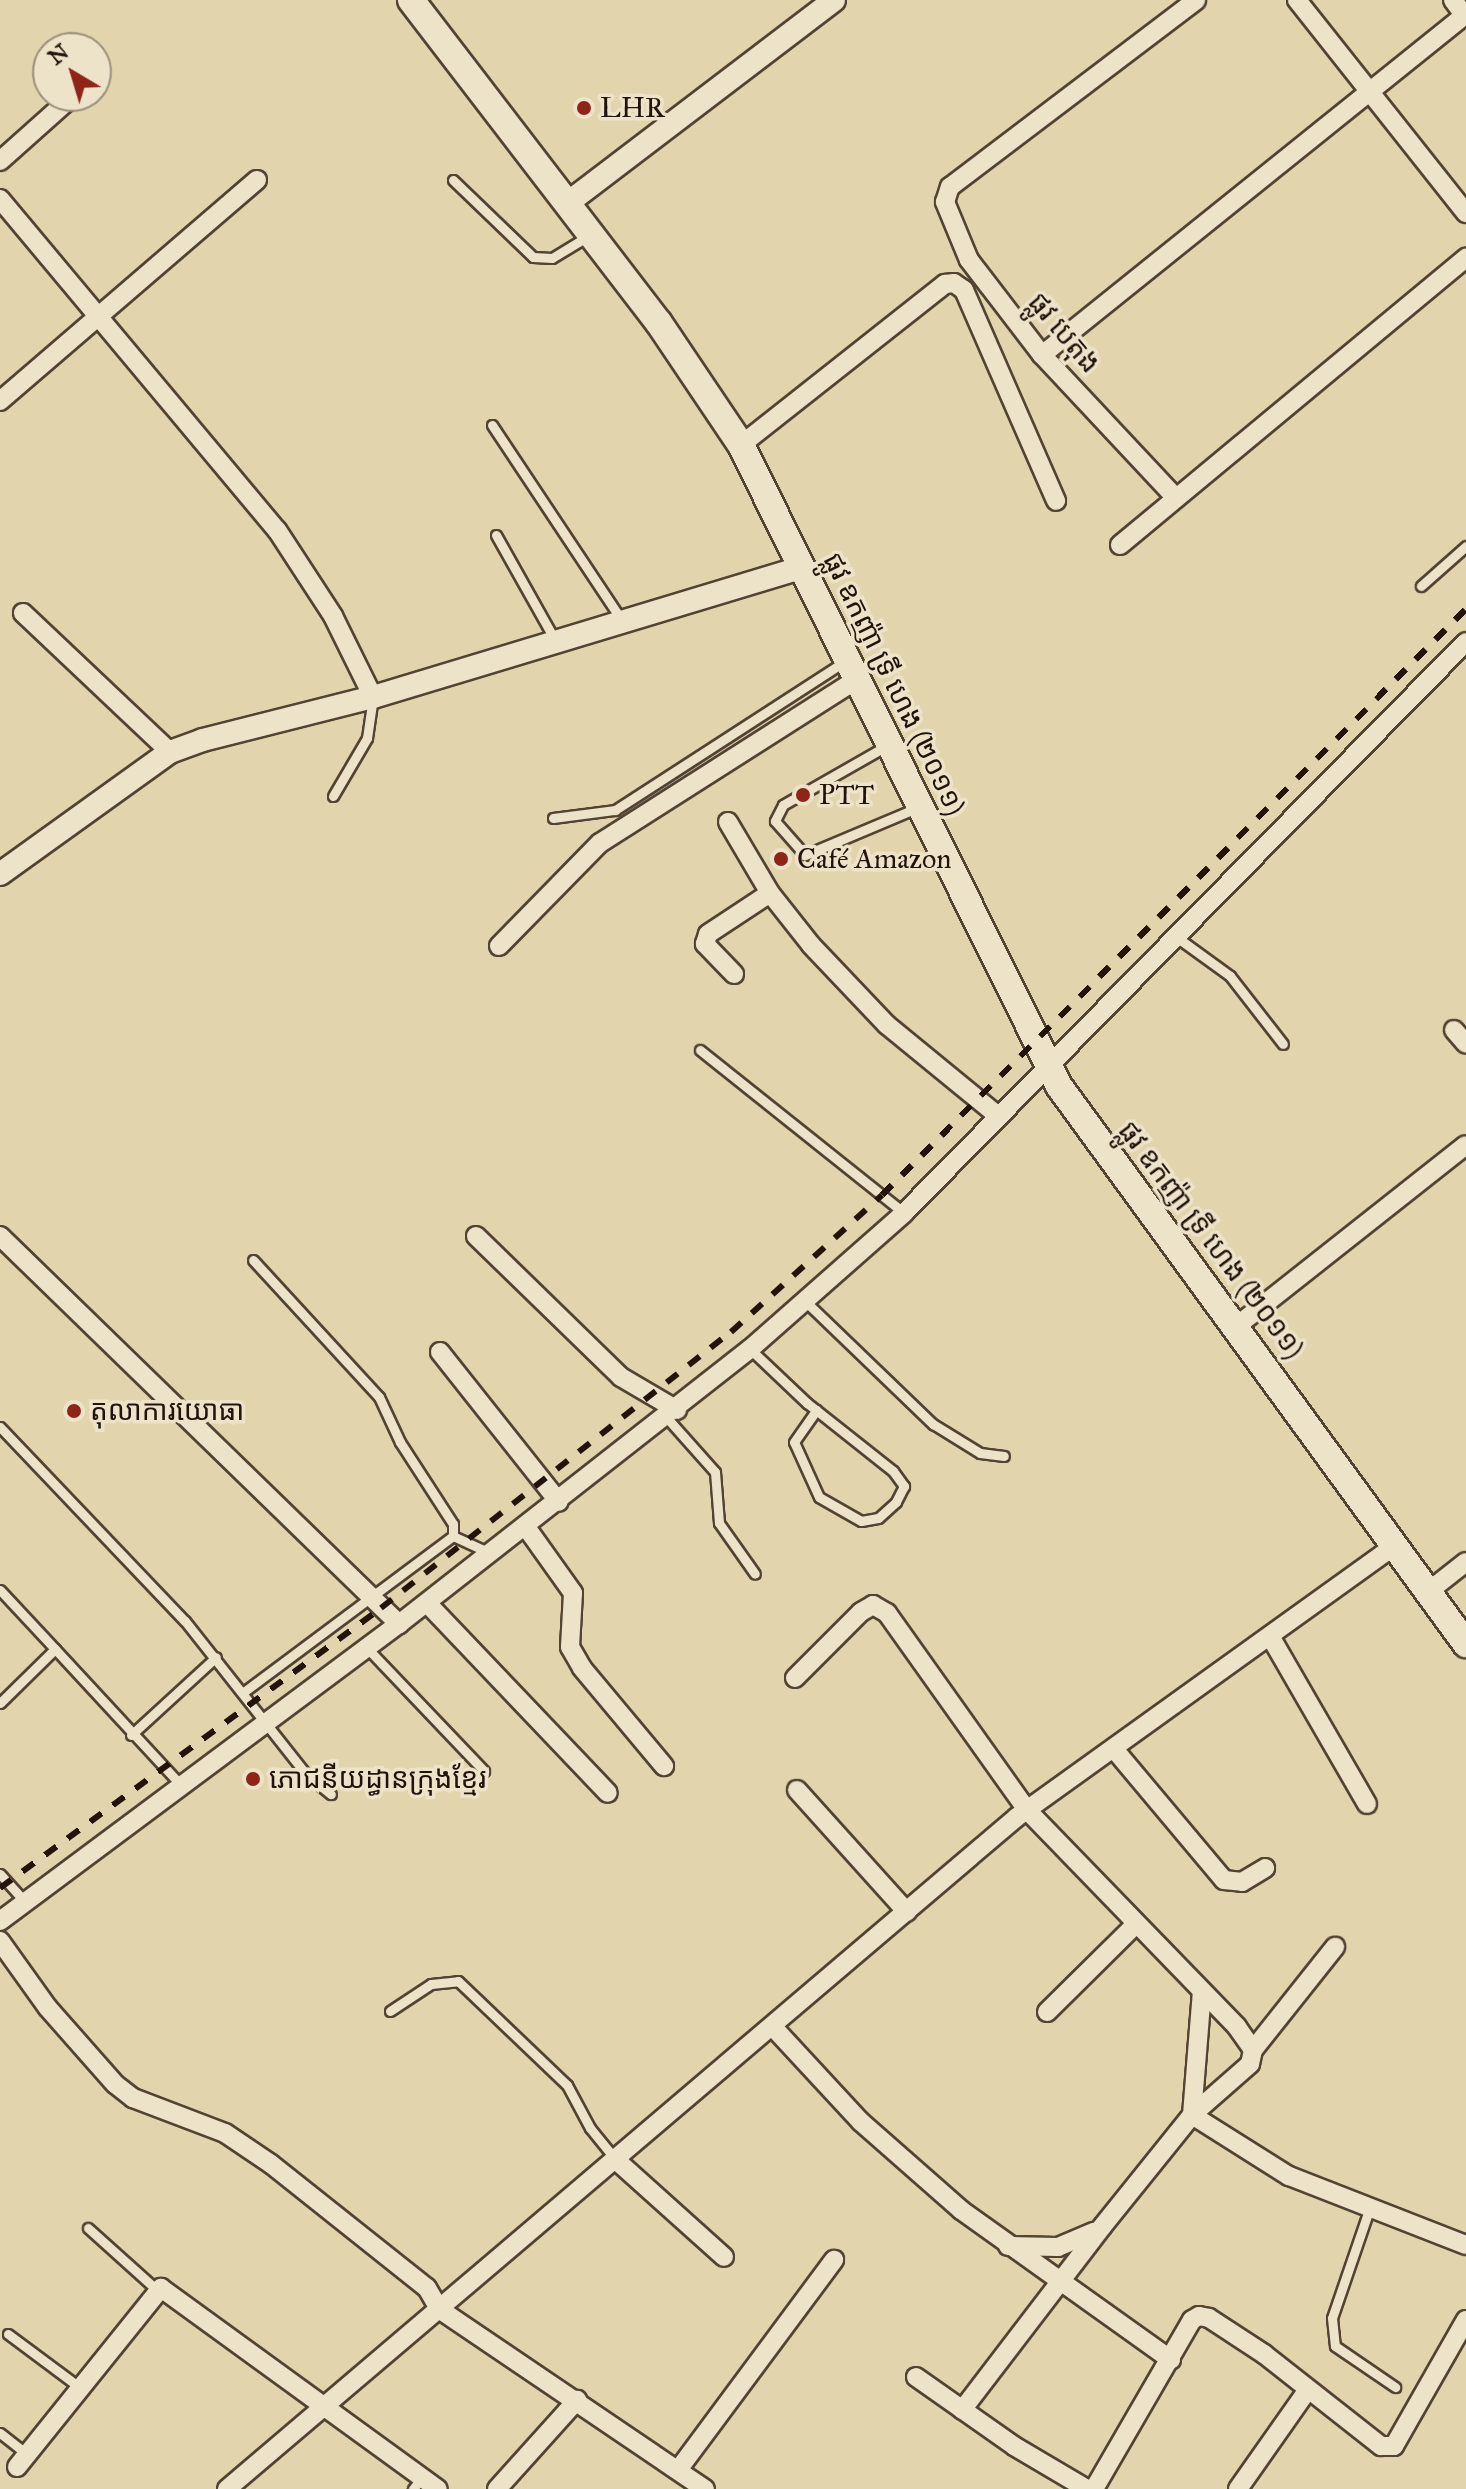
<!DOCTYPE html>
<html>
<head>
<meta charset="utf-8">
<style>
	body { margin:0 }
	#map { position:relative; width:1466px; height:2489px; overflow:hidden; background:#e2d4ac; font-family:"IM FELL Great Primer","Noto Sans Khmer",serif }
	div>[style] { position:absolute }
	.roads { filter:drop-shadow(2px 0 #524333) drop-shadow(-2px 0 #524333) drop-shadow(0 2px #524333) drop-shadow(0 -2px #524333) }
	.service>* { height:9px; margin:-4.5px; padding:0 4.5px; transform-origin:4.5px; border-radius:4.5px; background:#ece3c9 }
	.minor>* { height:18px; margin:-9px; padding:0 9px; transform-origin:9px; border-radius:9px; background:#ece3c9 }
	.tertiary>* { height:22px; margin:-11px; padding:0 11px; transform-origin:11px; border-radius:11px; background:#ece3c9 }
	.secondary>* { height:26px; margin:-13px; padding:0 13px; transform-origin:13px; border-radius:13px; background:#ece3c9 }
	.rail>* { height:6px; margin-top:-3px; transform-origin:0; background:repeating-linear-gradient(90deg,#22130b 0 14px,transparent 0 28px) }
	.dots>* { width:22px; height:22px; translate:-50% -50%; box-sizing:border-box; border:4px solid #ece3c9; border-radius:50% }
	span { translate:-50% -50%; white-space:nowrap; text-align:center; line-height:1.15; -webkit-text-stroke:7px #ece3c9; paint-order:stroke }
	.poi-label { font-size:28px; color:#22130b }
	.left { translate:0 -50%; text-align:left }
	.street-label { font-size:28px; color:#22130b }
	.north { position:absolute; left:32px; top:32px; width:80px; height:80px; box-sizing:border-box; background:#ece3c9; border:2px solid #9b907d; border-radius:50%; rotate:322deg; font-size:22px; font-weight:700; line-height:32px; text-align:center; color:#22130b }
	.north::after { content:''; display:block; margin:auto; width:28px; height:36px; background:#8f2418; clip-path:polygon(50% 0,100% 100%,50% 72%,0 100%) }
</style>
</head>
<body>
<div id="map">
	<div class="roads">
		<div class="service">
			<i style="left:453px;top:180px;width:111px;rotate:43.9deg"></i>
			<i style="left:533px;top:257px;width:19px;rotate:3deg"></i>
			<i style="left:552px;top:258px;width:44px;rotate:-31.2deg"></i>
			<i style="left:492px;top:425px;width:235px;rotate:56.4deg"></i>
			<i style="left:496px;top:535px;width:120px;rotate:60.7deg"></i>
			<i style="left:1421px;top:586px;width:60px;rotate:-41.6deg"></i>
			<i style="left:888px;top:745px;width:121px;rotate:150.3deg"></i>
			<i style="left:783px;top:805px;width:18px;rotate:117deg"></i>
			<i style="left:775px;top:821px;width:45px;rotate:48.6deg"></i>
			<i style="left:805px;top:855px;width:124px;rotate:-22.8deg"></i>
			<i style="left:333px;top:796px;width:67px;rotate:-59.6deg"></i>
			<i style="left:367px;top:738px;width:41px;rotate:-81.7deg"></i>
			<i style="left:553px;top:818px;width:63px;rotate:-7.4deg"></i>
			<i style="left:615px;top:810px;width:274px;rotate:-32.9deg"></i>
			<i style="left:1175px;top:936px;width:68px;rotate:36deg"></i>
			<i style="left:1230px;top:976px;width:86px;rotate:52.1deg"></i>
			<i style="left:700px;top:1050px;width:261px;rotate:38.6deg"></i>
			<i style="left:805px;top:1301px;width:178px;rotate:43.9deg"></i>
			<i style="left:933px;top:1424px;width:55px;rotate:31.7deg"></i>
			<i style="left:980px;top:1453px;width:24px;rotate:7deg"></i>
			<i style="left:750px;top:1349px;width:79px;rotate:43.5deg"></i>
			<i style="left:807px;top:1403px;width:11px;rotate:38deg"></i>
			<i style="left:816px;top:1410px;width:98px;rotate:38.4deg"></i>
			<i style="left:893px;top:1471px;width:19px;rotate:54deg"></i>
			<i style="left:904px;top:1486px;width:18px;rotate:117deg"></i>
			<i style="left:896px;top:1502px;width:24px;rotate:138deg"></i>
			<i style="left:878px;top:1518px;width:17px;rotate:170deg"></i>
			<i style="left:861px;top:1521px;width:48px;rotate:-150.3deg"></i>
			<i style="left:819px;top:1497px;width:60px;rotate:-114.4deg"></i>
			<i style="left:794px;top:1442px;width:39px;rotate:-55deg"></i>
			<i style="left:667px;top:1418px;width:72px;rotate:48.4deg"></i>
			<i style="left:715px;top:1472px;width:51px;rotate:85.5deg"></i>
			<i style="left:719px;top:1523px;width:62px;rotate:54.8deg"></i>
			<i style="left:0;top:1427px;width:268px;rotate:46.4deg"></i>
			<i style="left:185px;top:1621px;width:195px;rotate:51.7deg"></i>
			<i style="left:306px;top:1774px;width:32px;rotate:39deg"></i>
			<i style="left:453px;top:1536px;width:41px;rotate:24.7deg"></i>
			<i style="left:0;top:1590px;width:81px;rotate:47deg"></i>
			<i style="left:367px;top:1648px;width:170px;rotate:46.4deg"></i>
			<i style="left:245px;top:1691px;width:259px;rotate:-36.7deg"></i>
			<i style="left:453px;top:1536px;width:12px;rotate:-90deg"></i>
			<i style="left:453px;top:1524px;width:98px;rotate:-122.9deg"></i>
			<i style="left:400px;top:1442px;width:50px;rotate:-115deg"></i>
			<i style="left:379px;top:1397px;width:186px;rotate:-132.6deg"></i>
			<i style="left:0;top:1703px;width:77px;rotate:-44.5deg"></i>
			<i style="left:55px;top:1649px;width:187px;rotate:47.2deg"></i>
			<i style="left:131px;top:1735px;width:115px;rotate:-42.5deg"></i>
			<i style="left:0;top:1874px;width:38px;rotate:48deg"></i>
			<i style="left:390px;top:2011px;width:49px;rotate:-33.4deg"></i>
			<i style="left:431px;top:1984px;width:27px;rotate:-6deg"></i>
			<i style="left:458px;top:1981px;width:151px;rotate:43.7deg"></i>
			<i style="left:567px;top:2085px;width:49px;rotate:61.9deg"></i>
			<i style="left:590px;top:2128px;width:41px;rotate:50.9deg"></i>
			<i style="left:1370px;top:2207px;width:117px;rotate:108.9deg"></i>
			<i style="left:1332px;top:2318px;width:28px;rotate:84deg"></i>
			<i style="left:1335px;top:2346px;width:73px;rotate:34.3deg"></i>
			<i style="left:88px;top:2228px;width:91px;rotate:41.9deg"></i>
			<i style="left:8px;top:2334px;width:89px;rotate:36.7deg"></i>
			<i style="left:0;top:2433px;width:34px;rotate:38deg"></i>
			<i style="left:413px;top:2489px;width:16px;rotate:-52deg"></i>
		</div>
		<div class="minor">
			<i style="left:1297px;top:0;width:272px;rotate:51.6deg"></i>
			<i style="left:1453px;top:0;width:21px;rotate:53deg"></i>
			<i style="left:0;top:161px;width:98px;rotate:-41.7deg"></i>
			<i style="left:0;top:199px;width:432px;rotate:50.1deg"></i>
			<i style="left:277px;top:530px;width:103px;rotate:56.9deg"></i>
			<i style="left:333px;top:616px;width:90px;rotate:63.7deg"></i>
			<i style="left:1042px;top:355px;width:543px;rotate:-38.79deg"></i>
			<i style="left:0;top:401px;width:339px;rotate:-40.7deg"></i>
			<i style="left:741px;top:445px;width:260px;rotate:-38.3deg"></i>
			<i style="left:945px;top:284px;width:9px;rotate:-6deg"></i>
			<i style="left:954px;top:283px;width:12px;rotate:35deg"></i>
			<i style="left:964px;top:290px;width:230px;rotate:66.4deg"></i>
			<i style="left:1175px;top:497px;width:195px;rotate:-133.1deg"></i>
			<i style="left:1042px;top:355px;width:120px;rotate:-127.5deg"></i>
			<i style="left:969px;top:260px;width:63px;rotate:-112.5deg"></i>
			<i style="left:945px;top:202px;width:16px;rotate:-72deg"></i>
			<i style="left:950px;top:187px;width:309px;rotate:-37.2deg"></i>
			<i style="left:1120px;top:545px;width:450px;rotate:-39.7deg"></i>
			<i style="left:23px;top:613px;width:202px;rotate:43.4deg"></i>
			<i style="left:728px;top:822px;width:82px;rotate:59.4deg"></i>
			<i style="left:770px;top:893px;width:66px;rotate:51.7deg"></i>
			<i style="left:811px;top:945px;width:110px;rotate:46.5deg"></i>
			<i style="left:887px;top:1025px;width:144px;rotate:39.3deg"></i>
			<i style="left:499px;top:946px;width:144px;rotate:-45.6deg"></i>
			<i style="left:600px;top:843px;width:303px;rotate:-32.5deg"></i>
			<i style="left:734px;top:974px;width:42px;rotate:-134deg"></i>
			<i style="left:705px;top:944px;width:10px;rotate:-73deg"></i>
			<i style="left:708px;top:934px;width:74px;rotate:-33.5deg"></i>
			<i style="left:1454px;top:1030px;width:18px;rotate:49deg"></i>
			<i style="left:0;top:1236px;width:557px;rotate:44.2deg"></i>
			<i style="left:476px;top:1236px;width:202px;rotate:44.2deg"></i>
			<i style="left:621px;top:1377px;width:65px;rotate:30.5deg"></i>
			<i style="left:1238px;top:1325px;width:290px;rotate:-38.3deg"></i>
			<i style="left:440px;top:1352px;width:191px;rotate:51.6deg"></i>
			<i style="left:526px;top:1527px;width:81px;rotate:54.5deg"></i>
			<i style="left:573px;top:1593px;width:54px;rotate:93.2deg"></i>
			<i style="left:570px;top:1647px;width:24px;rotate:60deg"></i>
			<i style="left:582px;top:1668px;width:128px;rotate:50.1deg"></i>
			<i style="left:1429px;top:1591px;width:47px;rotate:-38.1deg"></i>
			<i style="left:427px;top:1603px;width:262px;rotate:46.4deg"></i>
			<i style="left:1270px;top:1636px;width:194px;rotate:60deg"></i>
			<i style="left:795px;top:1678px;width:93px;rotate:-45deg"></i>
			<i style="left:861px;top:1612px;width:14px;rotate:-30deg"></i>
			<i style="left:873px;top:1605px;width:16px;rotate:30deg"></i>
			<i style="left:887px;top:1613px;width:242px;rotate:54.6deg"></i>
			<i style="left:1027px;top:1810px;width:302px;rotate:45.9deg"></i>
			<i style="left:1237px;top:2027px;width:28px;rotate:55deg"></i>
			<i style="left:1253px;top:2050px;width:14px;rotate:102deg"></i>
			<i style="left:1250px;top:2064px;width:77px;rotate:138.7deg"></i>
			<i style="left:1192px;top:2115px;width:144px;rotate:128.8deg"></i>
			<i style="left:1102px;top:2227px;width:230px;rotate:127.4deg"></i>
			<i style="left:1114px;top:1749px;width:171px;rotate:50deg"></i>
			<i style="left:1224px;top:1880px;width:18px;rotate:6deg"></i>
			<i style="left:1242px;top:1882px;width:27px;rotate:-31deg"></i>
			<i style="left:797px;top:1790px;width:164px;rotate:48deg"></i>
			<i style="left:0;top:1921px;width:497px;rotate:-36.7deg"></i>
			<i style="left:399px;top:1624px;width:446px;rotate:-38.1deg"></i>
			<i style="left:750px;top:1349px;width:205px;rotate:-41.4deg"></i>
			<i style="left:904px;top:1213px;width:801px;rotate:-45.46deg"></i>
			<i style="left:0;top:1941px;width:82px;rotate:54.4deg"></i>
			<i style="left:48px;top:2008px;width:101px;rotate:48.6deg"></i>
			<i style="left:115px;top:2084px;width:23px;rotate:38deg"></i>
			<i style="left:133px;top:2098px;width:98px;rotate:20.8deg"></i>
			<i style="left:225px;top:2133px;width:55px;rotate:34deg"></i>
			<i style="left:271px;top:2164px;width:199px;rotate:38.5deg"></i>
			<i style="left:427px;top:2288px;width:24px;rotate:60deg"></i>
			<i style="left:439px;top:2309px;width:321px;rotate:34.1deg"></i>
			<i style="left:1047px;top:2012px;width:124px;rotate:-44.7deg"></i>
			<i style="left:773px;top:2027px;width:129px;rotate:47.2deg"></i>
			<i style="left:861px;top:2122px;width:133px;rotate:41.3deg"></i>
			<i style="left:961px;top:2210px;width:258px;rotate:35.5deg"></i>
			<i style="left:1253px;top:2050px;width:132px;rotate:-51.5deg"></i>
			<i style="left:1192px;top:2115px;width:115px;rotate:32.2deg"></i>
			<i style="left:1289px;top:2176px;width:190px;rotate:21.3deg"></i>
			<i style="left:1192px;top:2115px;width:123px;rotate:-85.4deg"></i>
			<i style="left:616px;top:2160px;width:145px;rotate:41.9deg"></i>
			<i style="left:1008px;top:2246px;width:50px;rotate:1.1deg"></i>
			<i style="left:1058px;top:2247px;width:39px;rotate:-23deg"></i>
			<i style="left:916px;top:2377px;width:120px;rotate:35.1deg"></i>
			<i style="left:1014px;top:2446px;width:85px;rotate:30.5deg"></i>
			<i style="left:17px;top:2467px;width:230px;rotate:-51.2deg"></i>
			<i style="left:161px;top:2288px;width:342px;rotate:36deg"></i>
			<i style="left:678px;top:2470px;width:262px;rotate:-53.4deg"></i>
			<i style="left:227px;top:2489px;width:1037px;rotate:-40.39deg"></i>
			<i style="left:1017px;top:1817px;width:467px;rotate:-35.7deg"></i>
			<i style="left:497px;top:2489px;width:120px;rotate:-48deg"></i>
			<i style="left:1094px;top:2489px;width:195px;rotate:-59.9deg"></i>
			<i style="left:1192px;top:2320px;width:8px;rotate:-30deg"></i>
			<i style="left:1199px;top:2316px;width:10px;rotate:11deg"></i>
			<i style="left:1209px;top:2318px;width:66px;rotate:33.2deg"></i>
			<i style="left:1264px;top:2354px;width:149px;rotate:38.2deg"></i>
			<i style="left:1381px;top:2446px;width:13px"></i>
			<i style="left:1394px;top:2446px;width:145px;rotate:-60.3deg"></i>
			<i style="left:1238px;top:2489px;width:120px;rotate:-54.9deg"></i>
		</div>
		<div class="tertiary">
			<i style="left:569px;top:202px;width:333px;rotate:-37.3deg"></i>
			<i style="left:0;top:874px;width:209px;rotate:-35.7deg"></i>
			<i style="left:170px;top:752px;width:35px;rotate:-20deg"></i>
			<i style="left:203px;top:740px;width:175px;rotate:-14.2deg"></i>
			<i style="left:373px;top:697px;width:447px;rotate:-16.8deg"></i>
		</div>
		<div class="secondary">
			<i style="left:411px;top:0;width:407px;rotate:52.5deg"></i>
			<i style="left:659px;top:323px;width:147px;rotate:56.1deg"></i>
			<i style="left:741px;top:445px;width:716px;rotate:63.61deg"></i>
			<i style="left:1059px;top:1086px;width:691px;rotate:53.89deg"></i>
		</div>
	</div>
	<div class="rail">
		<i style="left:0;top:1888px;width:473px;rotate:-36.3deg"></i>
		<i style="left:381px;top:1608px;width:446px;rotate:-38.3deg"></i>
		<i style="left:731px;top:1332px;width:204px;rotate:-42.2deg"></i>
		<i style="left:882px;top:1195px;width:827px;rotate:-45.1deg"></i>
	</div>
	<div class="dots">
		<i style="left:584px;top:108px;background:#8f2418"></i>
		<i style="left:803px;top:795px;background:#8f2418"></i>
		<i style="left:781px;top:859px;background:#8f2418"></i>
		<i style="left:74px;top:1411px;background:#8f2418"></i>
		<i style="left:253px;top:1779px;background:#8f2418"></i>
	</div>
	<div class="poi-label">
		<span class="left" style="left:600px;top:108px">LHR</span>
		<span class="left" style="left:819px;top:795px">PTT</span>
		<span class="left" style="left:797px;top:859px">Café Amazon</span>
		<span class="left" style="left:90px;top:1411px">តុលាការយោធា</span>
		<span class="left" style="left:269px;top:1779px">ភោជនីយដ្ធានក្រុងខ្មែរ</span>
	</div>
	<div class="street-label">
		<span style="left:1064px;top:333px;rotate:50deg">ផ្លូវ បេតុង</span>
		<span style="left:894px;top:684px;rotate:64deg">ផ្លូវ ឧកញ៉ា ទ្រី ហេង (២០១១)</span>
		<span style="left:1211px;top:1240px;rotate:53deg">ផ្លូវ ឧកញ៉ា ទ្រី ហេង (២០១១)</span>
	</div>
	<div class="north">N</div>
</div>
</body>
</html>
